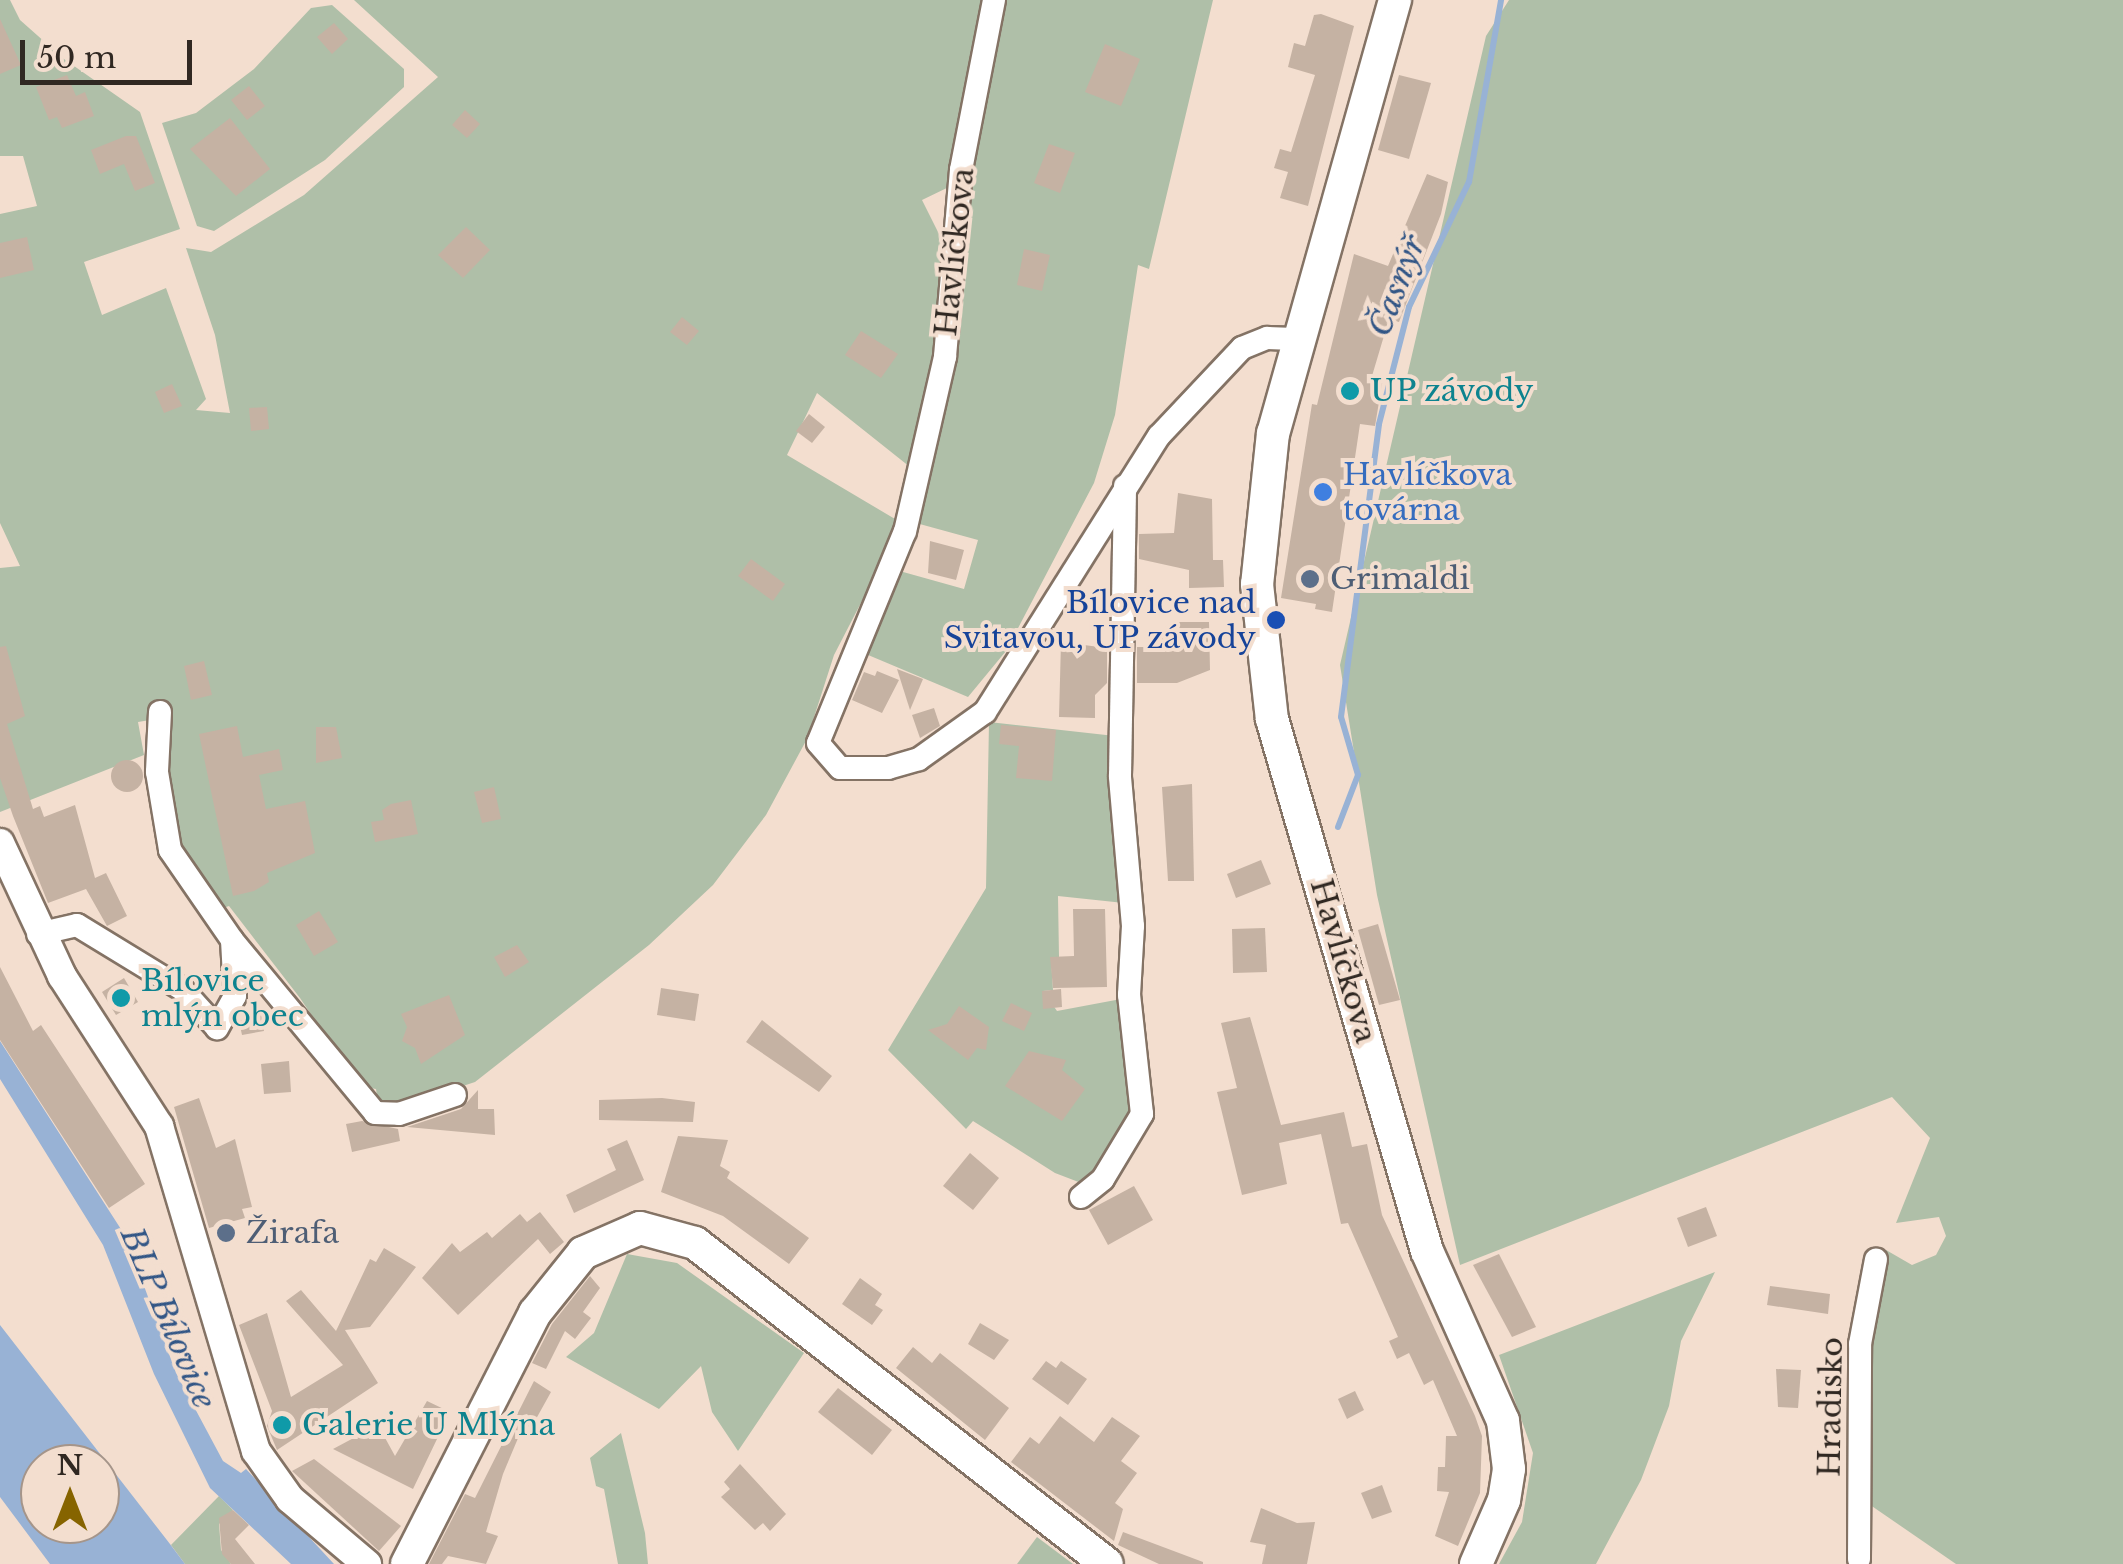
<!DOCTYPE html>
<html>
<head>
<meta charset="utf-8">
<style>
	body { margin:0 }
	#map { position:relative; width:2123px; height:1564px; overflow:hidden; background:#f3decf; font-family:"Libre Baskerville",serif }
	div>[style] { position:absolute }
	.green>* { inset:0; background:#afbfa8 }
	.water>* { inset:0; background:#98b2d5 }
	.stream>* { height:6px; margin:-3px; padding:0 3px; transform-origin:3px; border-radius:3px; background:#98b2d5 }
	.building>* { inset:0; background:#c5b2a3 }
	.round { border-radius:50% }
	.roads { filter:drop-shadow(2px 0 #847365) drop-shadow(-2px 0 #847365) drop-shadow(0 2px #847365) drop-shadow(0 -2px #847365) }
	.minor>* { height:22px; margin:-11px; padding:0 11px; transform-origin:11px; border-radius:11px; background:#fff }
	.tertiary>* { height:28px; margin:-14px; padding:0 14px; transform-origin:14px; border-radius:14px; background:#fff }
	.secondary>* { height:32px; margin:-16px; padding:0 16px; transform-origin:16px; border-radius:16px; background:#fff }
	.dots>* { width:28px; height:28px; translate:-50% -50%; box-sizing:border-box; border:5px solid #f3decf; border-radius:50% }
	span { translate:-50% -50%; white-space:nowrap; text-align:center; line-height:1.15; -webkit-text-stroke:8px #f3decf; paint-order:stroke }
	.street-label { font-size:30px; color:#302822 }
	.culture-label { font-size:30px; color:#0d838f }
	.left { translate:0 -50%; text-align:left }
	.shop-label { font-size:30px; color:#366cbe }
	.service-label { font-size:30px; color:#4e5e75 }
	.transit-label { font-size:30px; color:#164399 }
	.right { translate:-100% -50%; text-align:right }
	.water-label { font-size:32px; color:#325686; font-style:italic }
	.north { position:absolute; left:20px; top:1444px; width:100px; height:100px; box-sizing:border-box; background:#f3decf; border:2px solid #a5958a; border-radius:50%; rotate:0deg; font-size:28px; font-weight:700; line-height:40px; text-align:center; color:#302822 }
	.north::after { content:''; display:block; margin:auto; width:35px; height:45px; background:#866400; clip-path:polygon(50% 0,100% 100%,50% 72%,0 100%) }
	.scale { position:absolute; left:20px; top:40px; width:172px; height:45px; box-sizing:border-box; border:5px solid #302822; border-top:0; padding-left:12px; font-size:30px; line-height:35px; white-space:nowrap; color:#302822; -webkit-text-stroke:8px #f3decf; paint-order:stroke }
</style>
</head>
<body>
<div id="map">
	<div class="green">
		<i style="clip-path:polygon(0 0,10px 0,20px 20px,64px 59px,140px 112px,180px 229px,84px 262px,102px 315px,166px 288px,206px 399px,196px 410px,230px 413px,215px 335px,186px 248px,211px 252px,304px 195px,438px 77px,354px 0,989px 0,953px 185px,922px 200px,944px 244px,940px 326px,910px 467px,817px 393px,787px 455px,895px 519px,896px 535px,834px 655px,807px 739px,766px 815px,713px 885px,649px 945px,475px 1082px,396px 1108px,378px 1103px,376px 1089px,359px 1086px,300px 998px,229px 906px,217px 910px,178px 849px,168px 804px,164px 704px,150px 705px,150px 720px,138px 722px,144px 755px,0 812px,0 568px,20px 566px,0 523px,0 214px,37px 206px,23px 156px,0 156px)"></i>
		<i style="clip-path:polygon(998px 0,1213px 0,1149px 269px,1138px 265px,1115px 415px,1094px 483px,1006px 651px,968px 697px,861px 652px,896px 570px,964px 589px,978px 540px,916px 523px,965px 170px)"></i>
		<i style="clip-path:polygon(1509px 0,2123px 0,2123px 1564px,1956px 1564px,1863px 1500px,1875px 1276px,1886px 1250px,1912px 1265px,1936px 1255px,1946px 1236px,1939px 1217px,1896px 1223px,1930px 1138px,1892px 1097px,1460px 1265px,1377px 895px,1340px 665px,1486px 36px)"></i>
		<i style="clip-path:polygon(332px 5px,404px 69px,404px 87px,325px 160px,214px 231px,197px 226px,162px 123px,196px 113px,254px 69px,311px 8px)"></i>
		<i style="clip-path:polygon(989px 722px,1115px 736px,1124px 903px,1058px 896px,1059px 957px,1051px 958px,1053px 990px,1043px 991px,1057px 1011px,1121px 999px,1138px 1118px,1089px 1186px,1055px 1173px,973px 1121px,966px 1129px,888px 1050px,986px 888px)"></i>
		<i style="clip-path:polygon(627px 1254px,677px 1263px,804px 1353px,738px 1451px,712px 1412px,701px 1366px,659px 1409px,566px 1357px,594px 1333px)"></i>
		<i style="clip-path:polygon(1715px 1272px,1681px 1341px,1669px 1406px,1641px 1480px,1596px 1564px,1499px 1564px,1522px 1522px,1533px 1453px,1499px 1355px)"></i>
		<i style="clip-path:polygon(621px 1433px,645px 1533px,648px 1564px,618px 1564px,604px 1489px,596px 1486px,590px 1458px)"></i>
		<i style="clip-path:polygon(219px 1496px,233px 1510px,219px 1524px,221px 1550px,231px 1564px,185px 1564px,171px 1545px)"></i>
		<i style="clip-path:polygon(1037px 1537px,1073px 1564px,1017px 1564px)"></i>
	</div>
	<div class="water">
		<i style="clip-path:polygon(0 1041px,126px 1237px,176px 1373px,223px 1461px,241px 1473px,246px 1469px,334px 1564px,291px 1564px,210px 1488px,154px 1374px,103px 1245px,0 1079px)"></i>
		<i style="clip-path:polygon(evenodd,0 1325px,170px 1544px,185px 1564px,50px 1564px,0 1497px,0 1325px,100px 1464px,100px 1524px,40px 1524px,40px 1464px,100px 1464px)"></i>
	</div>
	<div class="stream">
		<i style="left:1338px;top:827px;width:56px;rotate:-69deg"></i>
		<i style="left:1358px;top:775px;width:60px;rotate:-106.3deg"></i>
		<i style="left:1341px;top:717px;width:295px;rotate:-82.6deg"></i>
		<i style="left:1379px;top:424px;width:121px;rotate:-75.6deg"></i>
		<i style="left:1409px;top:307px;width:139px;rotate:-64.4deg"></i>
		<i style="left:1469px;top:182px;width:185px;rotate:-80deg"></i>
	</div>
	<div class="building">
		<i style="clip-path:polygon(1321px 14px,1354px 26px,1308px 206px,1280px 198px,1288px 172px,1274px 168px,1280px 149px,1291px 152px,1315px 75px,1288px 67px,1294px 43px,1305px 46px,1314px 15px)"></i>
		<i style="clip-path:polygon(0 19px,21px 65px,0 74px)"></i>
		<i style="clip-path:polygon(334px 23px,348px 39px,332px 54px,317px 37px)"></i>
		<i style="clip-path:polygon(1105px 44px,1140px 59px,1121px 106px,1085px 92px)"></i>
		<i style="clip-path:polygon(67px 75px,76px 96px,85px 92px,94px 116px,62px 128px,57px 117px,49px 120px,36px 87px)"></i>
		<i style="clip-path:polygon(1399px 75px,1431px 83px,1409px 159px,1378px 150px)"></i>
		<i style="clip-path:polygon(249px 86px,265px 106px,247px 120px,231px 100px)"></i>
		<i style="clip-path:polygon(465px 110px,480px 124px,467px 138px,452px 125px)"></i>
		<i style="clip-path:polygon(230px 118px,270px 169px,236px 196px,190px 149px)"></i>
		<i style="clip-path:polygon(126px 136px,136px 136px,155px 183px,135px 191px,124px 164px,100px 174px,91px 150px)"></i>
		<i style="clip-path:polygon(1049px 144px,1075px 153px,1060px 193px,1034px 183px)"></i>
		<i style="clip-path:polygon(1427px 174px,1448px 182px,1441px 214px,1399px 322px,1389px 319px,1372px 376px,1383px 378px,1375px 426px,1360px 424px,1332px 612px,1315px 609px,1316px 604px,1281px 598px,1312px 404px,1317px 405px,1354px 254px,1388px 266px)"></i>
		<i style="clip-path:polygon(466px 227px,490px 250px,463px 278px,438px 255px)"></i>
		<i style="clip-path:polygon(27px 237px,34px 270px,0 278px,0 243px)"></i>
		<i style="clip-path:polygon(1024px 249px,1050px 255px,1042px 291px,1017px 285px)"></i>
		<i style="clip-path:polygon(682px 317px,699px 331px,687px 345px,670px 332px)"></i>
		<i style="clip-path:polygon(861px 331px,898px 354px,881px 378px,845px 355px)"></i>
		<i style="clip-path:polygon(172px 384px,182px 406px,164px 413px,155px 392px)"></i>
		<i style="clip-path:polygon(267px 407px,269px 429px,251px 431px,249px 408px)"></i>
		<i style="clip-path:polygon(809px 414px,825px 427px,812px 443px,796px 431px)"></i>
		<i style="clip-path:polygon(1178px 493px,1212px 499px,1213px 560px,1223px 560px,1224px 587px,1189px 588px,1189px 570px,1139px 559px,1139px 534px,1174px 533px)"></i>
		<i style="clip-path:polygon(930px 541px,964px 550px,956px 580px,928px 573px)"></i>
		<i style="clip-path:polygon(751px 559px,785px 584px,773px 601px,738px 576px)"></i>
		<i style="clip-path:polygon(1179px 622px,1209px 622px,1210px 670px,1177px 683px,1137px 683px,1137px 647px,1150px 647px,1150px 635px,1179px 634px)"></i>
		<i style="clip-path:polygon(1061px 642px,1107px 648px,1107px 683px,1095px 695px,1095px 718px,1059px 717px)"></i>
		<i style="clip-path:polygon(6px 646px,25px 716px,7px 724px,33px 809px,40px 806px,44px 817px,75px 805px,95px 878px,106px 873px,127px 916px,107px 926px,86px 889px,48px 903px,13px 816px,0 778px,0 647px)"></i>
		<i style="clip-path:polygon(204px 661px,212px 695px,191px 700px,184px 666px)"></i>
		<i style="clip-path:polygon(897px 669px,923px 679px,910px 710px)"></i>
		<i style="clip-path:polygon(877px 671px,899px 680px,882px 713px,852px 700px,864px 672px,875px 676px)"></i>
		<i style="clip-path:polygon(934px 708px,940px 726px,920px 738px,912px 715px)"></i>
		<i style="clip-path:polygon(1001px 725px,1056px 730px,1052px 781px,1016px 778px,1019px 746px,999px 744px)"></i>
		<i style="clip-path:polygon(237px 726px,243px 757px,279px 749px,283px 770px,259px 775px,266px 809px,305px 801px,315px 853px,267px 873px,269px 882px,254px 891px,233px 896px,199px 734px)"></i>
		<i style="clip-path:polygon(316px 727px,336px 727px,342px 758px,316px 763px)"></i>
		<i class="round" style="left:111px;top:760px;width:32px;height:32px"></i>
		<i style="clip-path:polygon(1192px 784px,1194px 881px,1168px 881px,1162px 787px)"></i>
		<i style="clip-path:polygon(494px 787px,501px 819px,482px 823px,474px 792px)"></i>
		<i style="clip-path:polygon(411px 800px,418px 834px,375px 842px,371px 822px,384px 820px,382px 810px,391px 804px)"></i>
		<i style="clip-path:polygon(1261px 860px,1271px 884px,1236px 898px,1227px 874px)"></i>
		<i style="clip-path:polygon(1073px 909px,1105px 909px,1107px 987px,1053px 988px,1050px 957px,1074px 956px)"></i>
		<i style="clip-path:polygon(319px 911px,338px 942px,314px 956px,296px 925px)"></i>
		<i style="clip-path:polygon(1378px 924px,1400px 1000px,1379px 1005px,1358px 930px)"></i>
		<i style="clip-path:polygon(1265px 928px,1267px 972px,1233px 973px,1232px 929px)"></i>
		<i style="clip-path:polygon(517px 945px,529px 962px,505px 977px,494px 957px)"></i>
		<i style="clip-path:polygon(0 967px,33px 1031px,41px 1025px,145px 1184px,109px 1208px,0 1040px)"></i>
		<i style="clip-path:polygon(124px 978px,138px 1002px,116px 1015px,102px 992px)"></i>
		<i style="clip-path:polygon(661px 988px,699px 994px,695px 1021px,657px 1015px)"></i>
		<i style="clip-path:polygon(1061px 989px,1062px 1007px,1043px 1009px,1042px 991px)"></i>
		<i style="clip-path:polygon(449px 995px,465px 1035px,421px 1064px,415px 1048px,402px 1041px,407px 1027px,401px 1014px)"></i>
		<i style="clip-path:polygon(1011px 1003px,1032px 1013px,1024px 1031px,1002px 1021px)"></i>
		<i style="clip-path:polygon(959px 1006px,989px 1027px,986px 1050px,977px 1048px,968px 1060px,928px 1030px,947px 1024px)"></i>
		<i style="clip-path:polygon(262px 1012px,264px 1031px,242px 1035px,239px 1021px)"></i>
		<i style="clip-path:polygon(1250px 1017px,1281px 1125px,1344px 1112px,1352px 1147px,1367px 1144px,1382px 1215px,1475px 1416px,1482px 1436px,1480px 1493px,1458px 1546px,1435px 1536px,1449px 1492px,1437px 1491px,1438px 1467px,1445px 1467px,1446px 1436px,1457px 1436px,1433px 1380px,1424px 1385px,1409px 1353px,1397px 1359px,1389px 1341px,1398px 1337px,1348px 1223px,1341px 1224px,1321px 1134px,1279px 1143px,1287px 1184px,1242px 1195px,1217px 1092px,1237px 1088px,1221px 1023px)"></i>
		<i style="clip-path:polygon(762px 1020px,832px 1076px,819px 1092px,746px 1042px)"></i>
		<i style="clip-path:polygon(1029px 1051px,1066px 1060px,1062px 1070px,1085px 1089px,1062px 1121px,1005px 1086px)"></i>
		<i style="clip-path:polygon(289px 1061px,291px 1092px,264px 1094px,261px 1064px)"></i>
		<i style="clip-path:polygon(478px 1090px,478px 1109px,494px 1109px,495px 1135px,407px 1127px,461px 1109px)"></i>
		<i style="clip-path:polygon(199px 1098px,216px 1148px,235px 1139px,252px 1207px,242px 1209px,245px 1218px,209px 1228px,174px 1107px)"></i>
		<i style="clip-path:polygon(662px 1098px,695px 1102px,693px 1122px,599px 1120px,599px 1100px)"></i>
		<i style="clip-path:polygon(362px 1121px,398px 1129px,400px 1141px,352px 1152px,346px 1124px)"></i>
		<i style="clip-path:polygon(678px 1136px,728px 1140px,720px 1166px,730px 1172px,727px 1178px,809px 1238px,789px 1264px,723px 1216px,661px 1192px)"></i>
		<i style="clip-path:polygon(627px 1140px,644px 1180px,574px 1213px,566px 1195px,616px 1170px,607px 1149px)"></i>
		<i style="clip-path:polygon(970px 1153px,999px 1178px,973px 1210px,943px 1186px)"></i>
		<i style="clip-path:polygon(1134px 1186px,1153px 1220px,1108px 1245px,1089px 1210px)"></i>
		<i style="clip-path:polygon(1706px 1207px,1717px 1236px,1688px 1247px,1677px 1218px)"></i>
		<i style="clip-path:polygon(540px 1212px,564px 1242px,550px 1254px,538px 1239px,458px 1315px,422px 1278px,452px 1243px,460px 1252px,487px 1232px,492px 1238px,520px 1214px,527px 1222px)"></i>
		<i style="clip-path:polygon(384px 1248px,416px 1267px,370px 1327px,345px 1330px,378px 1383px,277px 1450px,267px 1426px,272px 1411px,239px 1325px,267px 1313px,291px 1397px,343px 1365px,286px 1301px,301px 1290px,336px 1331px,370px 1259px,376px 1262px)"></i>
		<i style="clip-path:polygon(1499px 1254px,1536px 1327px,1512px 1337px,1473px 1265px)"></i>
		<i style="clip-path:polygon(590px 1276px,600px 1288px,583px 1312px,591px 1318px,575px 1339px,565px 1331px,546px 1369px,532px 1363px,552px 1324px)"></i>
		<i style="clip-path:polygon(860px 1278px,882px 1294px,875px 1305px,883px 1310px,872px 1325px,842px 1304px)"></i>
		<i style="clip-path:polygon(1770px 1286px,1830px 1294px,1828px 1314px,1767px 1305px)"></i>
		<i style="clip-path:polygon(980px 1323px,1009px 1340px,994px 1360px,968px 1344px)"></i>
		<i style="clip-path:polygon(913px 1347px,932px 1363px,940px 1353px,1009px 1408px,985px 1440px,896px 1368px)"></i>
		<i style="clip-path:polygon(1046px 1361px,1056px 1368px,1061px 1361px,1087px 1379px,1068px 1405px,1032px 1379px)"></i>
		<i style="clip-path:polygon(1776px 1369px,1801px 1370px,1798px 1408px,1778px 1407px)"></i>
		<i style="clip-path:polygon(534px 1381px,551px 1392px,531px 1428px,524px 1424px,503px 1474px,486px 1532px,498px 1536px,486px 1564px,448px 1556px,442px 1564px,429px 1564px,465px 1494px,475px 1498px)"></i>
		<i style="clip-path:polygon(838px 1388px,892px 1430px,872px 1455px,818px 1412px)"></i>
		<i style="clip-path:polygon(1355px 1391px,1364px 1410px,1347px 1419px,1338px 1399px)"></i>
		<i style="clip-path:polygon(427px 1401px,450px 1412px,413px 1489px,333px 1449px,378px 1425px,395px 1456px)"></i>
		<i style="clip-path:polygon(1060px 1416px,1094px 1442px,1112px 1417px,1140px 1436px,1121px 1461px,1137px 1473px,1115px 1503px,1123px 1509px,1114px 1541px,1011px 1462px,1030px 1437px,1039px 1444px)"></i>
		<i style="clip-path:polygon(314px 1459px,401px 1526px,379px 1551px,292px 1471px)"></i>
		<i style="clip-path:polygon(740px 1464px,786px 1514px,770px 1531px,763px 1523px,755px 1530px,721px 1497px,730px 1489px,724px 1482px)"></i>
		<i style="clip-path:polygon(1382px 1485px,1392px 1512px,1372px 1519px,1361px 1493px)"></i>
		<i style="clip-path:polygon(1261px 1508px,1297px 1523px,1315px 1522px,1307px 1564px,1262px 1564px,1266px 1545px,1250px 1542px)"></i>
		<i style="clip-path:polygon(233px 1510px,249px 1525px,235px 1539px,255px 1564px,231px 1564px,222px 1554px,219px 1518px)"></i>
		<i style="clip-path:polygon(1123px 1532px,1203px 1562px,1203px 1564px,1159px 1564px,1118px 1545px)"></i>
	</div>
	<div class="roads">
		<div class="minor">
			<i style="left:994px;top:0;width:173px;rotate:101deg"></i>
			<i style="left:961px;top:170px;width:188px;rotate:94.9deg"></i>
			<i style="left:945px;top:357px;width:179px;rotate:102.9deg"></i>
			<i style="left:905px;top:531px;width:229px;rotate:112.3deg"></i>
			<i style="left:818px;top:743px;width:33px;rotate:49deg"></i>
			<i style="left:840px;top:768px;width:48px"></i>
			<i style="left:888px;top:768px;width:32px;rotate:-16deg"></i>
			<i style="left:919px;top:759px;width:81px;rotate:-35.5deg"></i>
			<i style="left:985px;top:712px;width:326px;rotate:-57.8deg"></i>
			<i style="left:1159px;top:436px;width:121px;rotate:-46.7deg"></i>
			<i style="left:1242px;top:348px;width:27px;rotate:-22deg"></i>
			<i style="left:1267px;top:338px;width:34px;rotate:2deg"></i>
			<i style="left:160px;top:712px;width:60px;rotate:92.9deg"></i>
			<i style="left:157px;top:772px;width:79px;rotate:80.5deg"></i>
			<i style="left:170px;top:850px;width:109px;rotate:55.4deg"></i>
			<i style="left:232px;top:940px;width:56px;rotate:86.9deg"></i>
			<i style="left:235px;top:996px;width:37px;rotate:119deg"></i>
			<i style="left:38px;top:934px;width:40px;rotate:-13deg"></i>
			<i style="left:77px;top:925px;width:123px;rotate:31.4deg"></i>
			<i style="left:182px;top:989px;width:52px;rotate:48.1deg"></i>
			<i style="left:232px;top:940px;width:224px;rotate:50.4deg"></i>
			<i style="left:375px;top:1113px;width:24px;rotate:2deg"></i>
			<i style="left:399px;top:1114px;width:59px;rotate:-18.7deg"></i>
			<i style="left:1081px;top:1197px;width:28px;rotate:-39deg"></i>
			<i style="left:1103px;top:1179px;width:76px;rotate:-59deg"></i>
			<i style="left:1142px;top:1114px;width:120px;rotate:-96.2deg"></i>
			<i style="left:1129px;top:995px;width:69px;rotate:-86.7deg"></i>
			<i style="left:1133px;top:926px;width:151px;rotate:-95deg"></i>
			<i style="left:1120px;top:776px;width:290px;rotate:-89deg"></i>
			<i style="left:1859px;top:1559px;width:215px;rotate:-89.7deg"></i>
			<i style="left:1860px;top:1344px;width:86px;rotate:-79.3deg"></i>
		</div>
		<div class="tertiary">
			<i style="left:0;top:843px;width:147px;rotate:65deg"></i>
			<i style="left:62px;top:976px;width:179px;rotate:57.1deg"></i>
			<i style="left:159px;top:1126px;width:339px;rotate:73.4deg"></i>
			<i style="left:256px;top:1451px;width:59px;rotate:54.7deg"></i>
			<i style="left:290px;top:1499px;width:101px;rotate:40.2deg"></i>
		</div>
		<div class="secondary">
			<i style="left:1395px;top:0;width:450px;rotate:105.7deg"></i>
			<i style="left:1273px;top:433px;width:152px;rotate:96deg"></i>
			<i style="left:1257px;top:584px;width:136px;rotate:83.7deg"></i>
			<i style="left:1272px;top:719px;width:554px;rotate:73.76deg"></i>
			<i style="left:1427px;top:1251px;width:186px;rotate:65.9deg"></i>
			<i style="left:1503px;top:1421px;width:48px;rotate:82.9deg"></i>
			<i style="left:1509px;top:1469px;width:31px;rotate:99deg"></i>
			<i style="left:1504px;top:1500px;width:70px;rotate:113.6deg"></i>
			<i style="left:407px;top:1564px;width:282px;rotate:-63deg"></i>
			<i style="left:535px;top:1313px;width:77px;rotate:-51.3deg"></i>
			<i style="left:583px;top:1253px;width:62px;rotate:-23.7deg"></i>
			<i style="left:640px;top:1228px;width:57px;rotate:15.3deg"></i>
			<i style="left:695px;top:1243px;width:522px;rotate:37.92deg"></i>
		</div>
	</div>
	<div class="dots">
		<i style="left:1350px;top:391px;background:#0f9aa8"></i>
		<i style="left:1323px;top:492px;background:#3f7fe0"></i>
		<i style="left:1310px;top:579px;background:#5c6f8a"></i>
		<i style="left:1276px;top:620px;background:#1a4fb4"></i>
		<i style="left:121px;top:998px;background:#0f9aa8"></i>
		<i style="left:226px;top:1233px;background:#5c6f8a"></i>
		<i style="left:282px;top:1425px;background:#0f9aa8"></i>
	</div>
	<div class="street-label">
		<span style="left:955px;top:252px;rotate:-84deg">Havlíčkova</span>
		<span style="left:1343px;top:961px;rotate:74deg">Havlíčkova</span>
		<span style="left:1831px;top:1407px;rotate:-89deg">Hradisko</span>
	</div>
	<div class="culture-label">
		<span class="left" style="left:1370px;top:391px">UP závody</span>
		<span class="left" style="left:141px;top:998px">Bílovice<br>mlýn obec</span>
		<span class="left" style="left:302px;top:1425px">Galerie U Mlýna</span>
	</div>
	<div class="shop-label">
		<span class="left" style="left:1343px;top:492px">Havlíčkova<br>továrna</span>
	</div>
	<div class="service-label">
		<span class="left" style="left:1330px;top:579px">Grimaldi</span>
		<span class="left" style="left:246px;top:1233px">Žirafa</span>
	</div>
	<div class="transit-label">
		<span class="right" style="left:1256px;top:620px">Bílovice nad<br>Svitavou, UP závody</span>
	</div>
	<div class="water-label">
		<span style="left:1397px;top:286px;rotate:-69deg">Časnýř</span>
		<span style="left:168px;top:1318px;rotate:67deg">BLP Bílovice</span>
	</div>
	<div class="north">N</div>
	<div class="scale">50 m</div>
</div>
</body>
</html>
